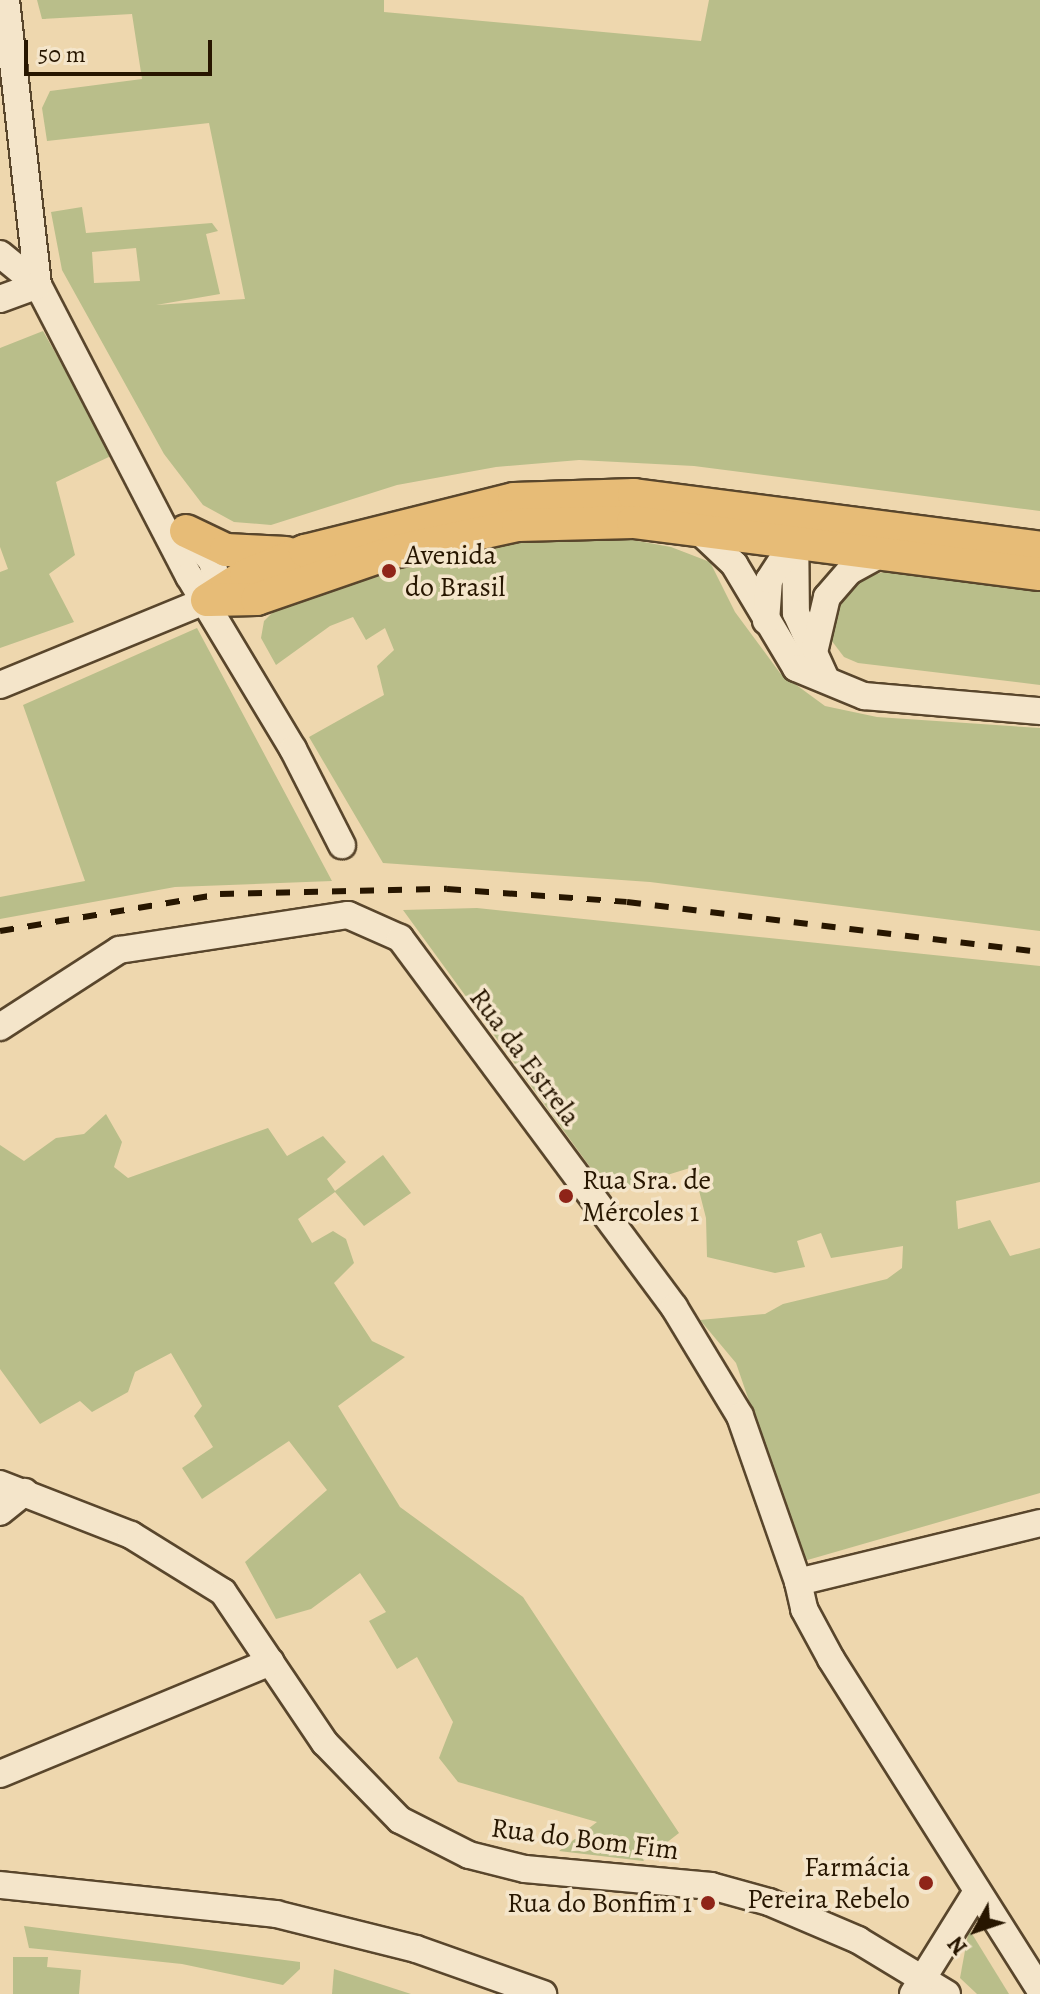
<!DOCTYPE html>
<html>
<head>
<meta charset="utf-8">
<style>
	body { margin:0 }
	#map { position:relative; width:1040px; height:1994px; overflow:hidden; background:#eed7ae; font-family:Alegreya,serif }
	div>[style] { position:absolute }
	.green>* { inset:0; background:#b9be8a }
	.roads { filter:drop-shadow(2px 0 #59462c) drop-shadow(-2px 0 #59462c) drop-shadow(0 2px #59462c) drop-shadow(0 -2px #59462c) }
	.minor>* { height:26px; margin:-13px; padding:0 13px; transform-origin:13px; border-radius:13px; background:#f4e5ca }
	.major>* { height:32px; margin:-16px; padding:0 16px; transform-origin:16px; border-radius:16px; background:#e7bc77 }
	.rail>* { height:6px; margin-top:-3px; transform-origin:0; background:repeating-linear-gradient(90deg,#271600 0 14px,transparent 0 28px) }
	.dots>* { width:22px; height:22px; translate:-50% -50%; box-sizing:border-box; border:4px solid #f4e5ca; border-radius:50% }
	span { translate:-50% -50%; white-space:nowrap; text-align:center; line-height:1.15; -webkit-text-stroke:7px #f4e5ca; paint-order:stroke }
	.poi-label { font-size:28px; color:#271600 }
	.left { translate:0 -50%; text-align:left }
	.right { translate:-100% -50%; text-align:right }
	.street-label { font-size:28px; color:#271600 }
	.north { position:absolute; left:936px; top:1890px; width:80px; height:80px; -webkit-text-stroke:6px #f4e5ca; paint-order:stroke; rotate:230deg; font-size:22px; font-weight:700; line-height:32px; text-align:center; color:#271600 }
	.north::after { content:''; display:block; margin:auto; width:28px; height:36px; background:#271600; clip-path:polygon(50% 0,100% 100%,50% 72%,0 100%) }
	.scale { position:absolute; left:24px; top:40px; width:188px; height:36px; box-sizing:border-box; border:4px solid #271600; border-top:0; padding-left:10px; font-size:24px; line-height:28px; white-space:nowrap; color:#271600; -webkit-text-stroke:6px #f4e5ca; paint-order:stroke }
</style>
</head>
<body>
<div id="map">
	<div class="green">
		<i style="clip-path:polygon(evenodd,37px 0,384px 0,384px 12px,701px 41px,709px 0,1040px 0,1040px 511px,694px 466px,579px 460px,496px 467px,397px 485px,271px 525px,234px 522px,203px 505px,164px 454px,62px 270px,51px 212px,82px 207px,86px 233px,212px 223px,218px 231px,206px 234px,220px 294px,156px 305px,245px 299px,209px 123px,47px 141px,42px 108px,50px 91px,142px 79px,132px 14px,42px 19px,37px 0,136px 248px,140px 281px,94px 283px,92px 252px,136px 248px)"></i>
		<i style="clip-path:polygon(43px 331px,113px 455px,56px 482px,75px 555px,49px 574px,74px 622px,0 648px,0 572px,8px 569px,0 547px,0 348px)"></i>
		<i style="clip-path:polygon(627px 539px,671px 547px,710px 562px,735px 612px,780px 673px,825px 706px,877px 717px,1040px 728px,1040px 931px,650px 882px,383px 863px,309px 737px,384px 695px,377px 666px,394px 650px,385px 628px,366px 640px,353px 617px,330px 626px,276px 665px,261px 638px,264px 621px,279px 606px,375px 565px,513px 540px)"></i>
		<i style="clip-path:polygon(891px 570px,1040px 588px,1040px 685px,858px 663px,844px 657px,828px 636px,832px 608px,859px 579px)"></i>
		<i style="clip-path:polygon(197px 628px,332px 881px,175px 887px,0 919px,0 897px,85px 881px,23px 705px)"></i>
		<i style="clip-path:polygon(477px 908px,1040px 966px,1040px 1182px,956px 1201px,958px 1229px,990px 1220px,1010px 1256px,1040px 1248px,1040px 1493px,804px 1561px,736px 1363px,700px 1320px,765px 1314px,783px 1304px,887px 1279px,902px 1268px,903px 1246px,831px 1258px,821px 1233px,797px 1241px,805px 1267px,775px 1273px,707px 1257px,706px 1218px,693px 1167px,609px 1193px,403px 910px)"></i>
		<i style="clip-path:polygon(106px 1114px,122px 1142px,114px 1167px,128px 1178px,268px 1128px,287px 1156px,323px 1136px,346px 1162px,327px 1179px,335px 1191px,383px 1155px,411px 1193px,364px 1226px,335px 1192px,298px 1219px,312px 1243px,333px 1231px,346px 1239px,354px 1263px,334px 1283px,372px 1341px,405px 1357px,338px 1406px,400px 1507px,523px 1597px,679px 1833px,643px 1861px,559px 1851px,597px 1822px,458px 1782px,439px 1758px,453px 1722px,417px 1657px,397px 1669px,369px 1621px,386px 1612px,360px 1573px,311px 1609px,276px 1619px,245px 1562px,327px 1490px,289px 1441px,202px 1499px,182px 1468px,213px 1447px,194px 1416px,202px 1406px,171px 1353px,135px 1372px,128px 1392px,92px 1412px,80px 1401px,40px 1424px,0 1369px,0 1145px,24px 1161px,56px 1138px,84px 1134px)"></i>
		<i style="clip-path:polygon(24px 1926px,300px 1962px,300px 1969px,283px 1985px,182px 1964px,29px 1948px)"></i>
		<i style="clip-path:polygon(969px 1929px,1009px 1994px,977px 1994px,960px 1978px)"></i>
		<i style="clip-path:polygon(13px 1957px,48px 1957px,47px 1967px,81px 1970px,79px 1994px,13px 1994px)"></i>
		<i style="clip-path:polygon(334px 1969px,411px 1994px,332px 1994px)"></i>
	</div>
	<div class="roads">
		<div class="minor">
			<i style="left:6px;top:0;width:287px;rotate:83.6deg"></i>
			<i style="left:38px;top:285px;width:328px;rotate:62.6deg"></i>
			<i style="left:189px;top:576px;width:202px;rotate:59deg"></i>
			<i style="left:293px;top:749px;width:108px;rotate:63deg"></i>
			<i style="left:0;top:254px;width:49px;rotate:39.2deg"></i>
			<i style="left:0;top:299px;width:40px;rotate:-20.2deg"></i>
			<i style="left:795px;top:524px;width:89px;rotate:89.4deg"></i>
			<i style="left:796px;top:613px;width:72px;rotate:65.6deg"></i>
			<i style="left:698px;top:530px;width:50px;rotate:43.4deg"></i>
			<i style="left:734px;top:564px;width:121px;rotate:59.2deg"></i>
			<i style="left:796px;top:668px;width:74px;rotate:22.4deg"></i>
			<i style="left:864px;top:696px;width:177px;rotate:4.9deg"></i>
			<i style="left:189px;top:534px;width:35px;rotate:50deg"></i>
			<i style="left:212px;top:561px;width:18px;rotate:77deg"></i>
			<i style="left:216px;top:579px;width:23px;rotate:113deg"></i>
			<i style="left:766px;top:621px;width:41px;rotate:-85.8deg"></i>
			<i style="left:769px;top:580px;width:44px;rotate:-57deg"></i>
			<i style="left:815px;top:648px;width:52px;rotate:-76.8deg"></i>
			<i style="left:827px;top:597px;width:35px;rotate:-49deg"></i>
			<i style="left:850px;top:571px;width:35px;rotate:-29deg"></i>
			<i style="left:0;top:685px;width:224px;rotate:-22.3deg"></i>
			<i style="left:0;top:1027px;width:142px;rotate:-32.9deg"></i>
			<i style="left:119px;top:950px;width:232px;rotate:-8.7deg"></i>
			<i style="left:348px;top:915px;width:57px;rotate:23.9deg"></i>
			<i style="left:400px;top:938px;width:460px;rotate:53.4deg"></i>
			<i style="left:674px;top:1307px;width:127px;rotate:58.8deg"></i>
			<i style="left:740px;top:1416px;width:176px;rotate:70.7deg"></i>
			<i style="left:798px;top:1582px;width:249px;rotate:-13.7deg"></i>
			<i style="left:0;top:1484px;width:141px;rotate:21.3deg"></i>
			<i style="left:131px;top:1535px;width:108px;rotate:31.8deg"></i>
			<i style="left:223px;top:1592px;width:182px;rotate:56deg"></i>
			<i style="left:325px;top:1743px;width:107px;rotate:45.8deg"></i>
			<i style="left:400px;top:1820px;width:77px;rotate:26.9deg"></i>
			<i style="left:469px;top:1855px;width:58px;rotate:14deg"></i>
			<i style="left:525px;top:1869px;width:187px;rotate:5.2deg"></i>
			<i style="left:711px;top:1886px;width:60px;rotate:15.4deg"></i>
			<i style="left:769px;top:1902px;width:97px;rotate:23.1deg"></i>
			<i style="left:858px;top:1940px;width:104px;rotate:31.2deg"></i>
			<i style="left:0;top:1512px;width:32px;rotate:-39deg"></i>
			<i style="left:798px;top:1582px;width:28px;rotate:77deg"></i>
			<i style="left:804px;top:1609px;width:57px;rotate:61.6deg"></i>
			<i style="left:831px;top:1659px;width:391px;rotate:57.7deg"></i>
			<i style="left:0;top:1774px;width:293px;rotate:-22.5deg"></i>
			<i style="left:0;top:1885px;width:278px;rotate:6deg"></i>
			<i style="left:276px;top:1914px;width:144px;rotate:14deg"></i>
			<i style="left:416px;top:1949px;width:135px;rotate:19.5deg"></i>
			<i style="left:913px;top:1994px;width:121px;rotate:-58.1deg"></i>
		</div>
		<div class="major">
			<i style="left:186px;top:531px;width:44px;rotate:25.4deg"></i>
			<i style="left:226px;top:550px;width:60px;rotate:2.9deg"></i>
			<i style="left:207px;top:600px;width:46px;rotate:-32.7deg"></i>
			<i style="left:246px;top:575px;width:64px;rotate:-22.1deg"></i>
			<i style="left:305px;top:551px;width:215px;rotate:-14deg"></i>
			<i style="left:514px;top:499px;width:120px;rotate:-1.9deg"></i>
			<i style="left:634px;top:495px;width:409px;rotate:7.4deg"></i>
			<i style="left:210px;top:600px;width:47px;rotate:-1.2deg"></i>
			<i style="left:257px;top:599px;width:144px;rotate:-19.1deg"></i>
			<i style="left:393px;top:552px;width:128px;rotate:-12.2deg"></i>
			<i style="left:518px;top:525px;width:115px;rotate:-1.5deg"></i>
			<i style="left:633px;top:522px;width:410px;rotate:7.3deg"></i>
		</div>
	</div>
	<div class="rail">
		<i style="left:0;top:931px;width:223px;rotate:-9.5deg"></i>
		<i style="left:220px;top:894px;width:227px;rotate:-1.3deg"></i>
		<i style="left:447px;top:889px;width:180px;rotate:4.1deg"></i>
		<i style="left:627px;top:902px;width:416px;rotate:6.9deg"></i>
	</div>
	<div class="dots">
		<i style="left:389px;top:571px;background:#8f2418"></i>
		<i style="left:566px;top:1196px;background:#8f2418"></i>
		<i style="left:926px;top:1883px;background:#8f2418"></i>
		<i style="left:708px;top:1903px;background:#8f2418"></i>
	</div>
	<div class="poi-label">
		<span class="left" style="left:405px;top:571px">Avenida<br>do Brasil</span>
		<span class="left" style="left:582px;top:1196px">Rua Sra. de<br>Mércoles 1</span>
		<span class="right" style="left:910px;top:1883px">Farmácia<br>Pereira Rebelo</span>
		<span class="right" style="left:692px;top:1903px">Rua do Bonfim 1</span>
	</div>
	<div class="street-label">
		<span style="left:525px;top:1057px;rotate:53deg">Rua da Estrela</span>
		<span style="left:585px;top:1839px;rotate:7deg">Rua do Bom Fim</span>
	</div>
	<div class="north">N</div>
	<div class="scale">50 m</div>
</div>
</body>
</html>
